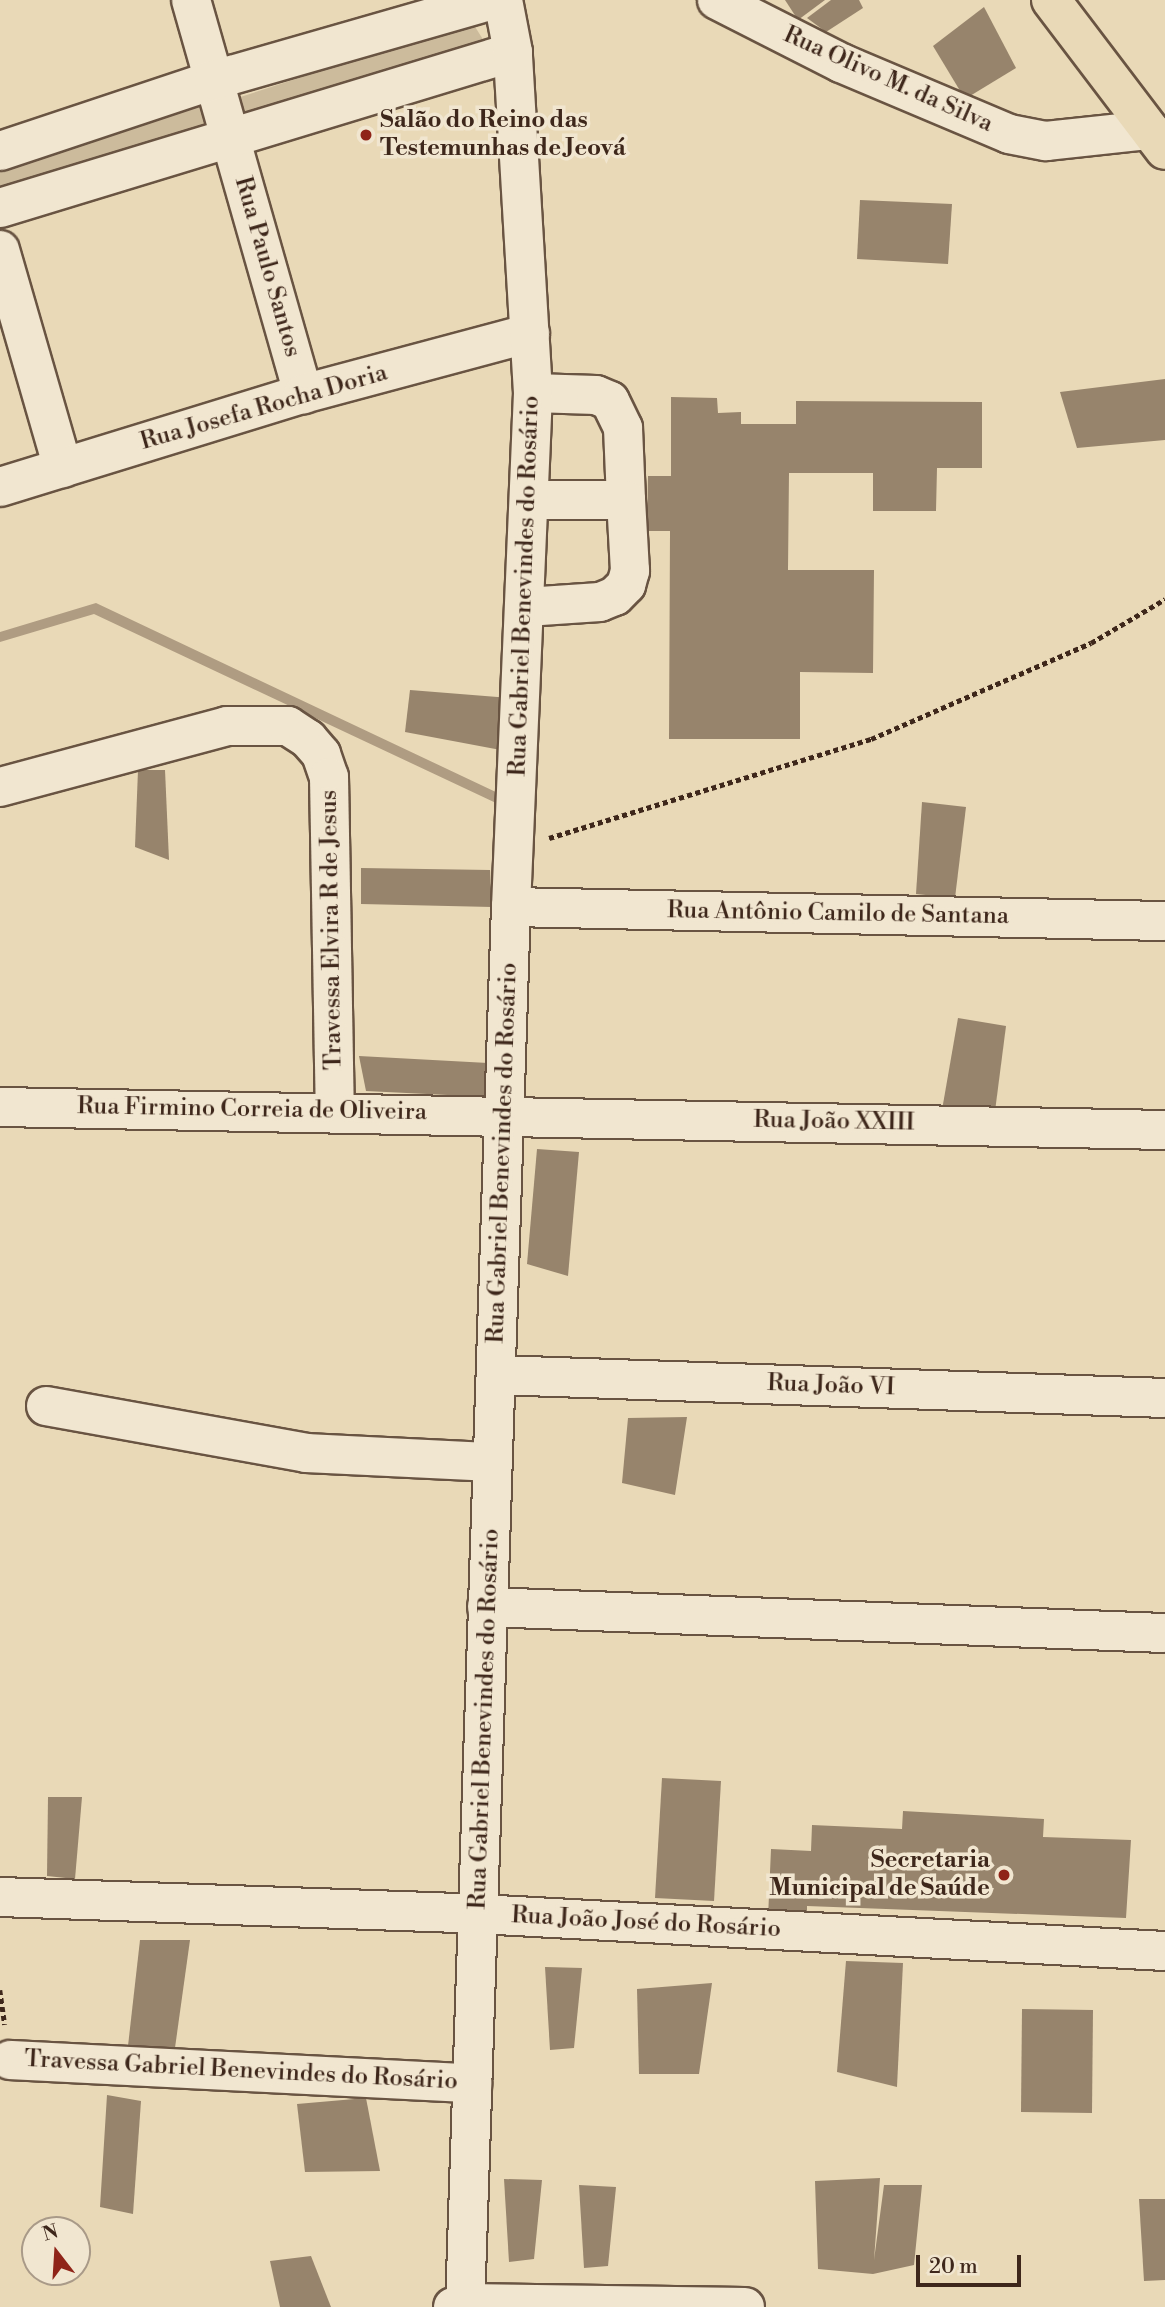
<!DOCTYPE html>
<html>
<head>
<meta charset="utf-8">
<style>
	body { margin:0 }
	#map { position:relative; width:1165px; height:2307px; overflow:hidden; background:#e9d9b7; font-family:"Libre Bodoni",serif }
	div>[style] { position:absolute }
	.green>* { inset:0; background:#ccbb9c }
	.water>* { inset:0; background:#af9c82 }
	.building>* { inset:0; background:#97846c }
	.path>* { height:4.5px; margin-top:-2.25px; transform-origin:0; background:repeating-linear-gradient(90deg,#3e271b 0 5px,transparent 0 8.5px) }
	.roads { filter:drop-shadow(2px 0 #695442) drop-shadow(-2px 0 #695442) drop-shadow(0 2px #695442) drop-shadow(0 -2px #695442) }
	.minor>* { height:38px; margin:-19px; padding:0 19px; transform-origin:19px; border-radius:19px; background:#f1e6d0 }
	.major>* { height:38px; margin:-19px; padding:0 19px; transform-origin:19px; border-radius:19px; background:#e9d9b7 }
	.dots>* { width:19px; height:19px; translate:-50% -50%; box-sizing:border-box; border:4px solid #f1e6d0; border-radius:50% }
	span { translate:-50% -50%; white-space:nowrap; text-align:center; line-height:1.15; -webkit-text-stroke:7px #f1e6d0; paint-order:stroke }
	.street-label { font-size:24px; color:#3e271b }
	.poi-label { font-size:24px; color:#3e271b; font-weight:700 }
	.left { translate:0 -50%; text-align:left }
	.right { translate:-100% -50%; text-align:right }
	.north { position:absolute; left:21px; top:2216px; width:70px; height:70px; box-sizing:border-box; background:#f1e6d0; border:2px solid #a99a88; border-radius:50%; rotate:343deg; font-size:19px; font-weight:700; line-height:28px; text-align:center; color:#3e271b }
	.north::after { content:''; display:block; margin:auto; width:24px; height:32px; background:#8f2418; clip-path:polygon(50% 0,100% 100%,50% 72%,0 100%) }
	.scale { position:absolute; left:916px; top:2255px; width:105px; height:32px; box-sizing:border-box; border:4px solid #3e271b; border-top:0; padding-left:9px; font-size:21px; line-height:24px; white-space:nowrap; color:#3e271b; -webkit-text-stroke:5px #f1e6d0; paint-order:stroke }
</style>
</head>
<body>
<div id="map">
	<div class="green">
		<i style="clip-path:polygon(472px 22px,484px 41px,238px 126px,231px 100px)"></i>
		<i style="clip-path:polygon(211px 103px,220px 135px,0 199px,0 168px)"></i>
	</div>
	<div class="water">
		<i style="clip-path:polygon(96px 603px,500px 794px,496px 803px,94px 614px,0 642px,0 632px)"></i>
	</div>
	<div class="building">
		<i style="clip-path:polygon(785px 0,825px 0,798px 20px)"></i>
		<i style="clip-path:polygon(831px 0,859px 0,863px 8px,826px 32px,807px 18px)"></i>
		<i style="clip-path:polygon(984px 7px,1016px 68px,965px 99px,933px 46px)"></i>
		<i style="clip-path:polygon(860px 200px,952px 204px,948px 264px,857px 259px)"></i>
		<i style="clip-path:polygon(1165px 379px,1165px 440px,1077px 448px,1060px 392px)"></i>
		<i style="clip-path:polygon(671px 397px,717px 398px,718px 413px,741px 412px,741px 424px,796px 424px,796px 401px,982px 402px,982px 468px,937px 468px,936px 511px,873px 511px,873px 473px,789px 473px,788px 570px,874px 570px,873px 673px,800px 672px,800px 739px,669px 739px,670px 531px,647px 531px,648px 476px,671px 476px)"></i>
		<i style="clip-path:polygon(410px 690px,510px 698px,506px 751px,405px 732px)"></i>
		<i style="clip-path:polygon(138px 770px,165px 770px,169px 860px,135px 847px)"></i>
		<i style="clip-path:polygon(922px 802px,966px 807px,955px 898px,916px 894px)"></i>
		<i style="clip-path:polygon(361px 868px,490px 870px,492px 907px,361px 904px)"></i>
		<i style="clip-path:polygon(958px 1018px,1006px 1026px,994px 1119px,942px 1110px)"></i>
		<i style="clip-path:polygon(359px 1056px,488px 1063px,488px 1097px,366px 1091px)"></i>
		<i style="clip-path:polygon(537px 1149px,579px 1152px,568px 1276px,527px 1264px)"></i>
		<i style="clip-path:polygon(687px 1417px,675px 1495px,622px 1483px,628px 1418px)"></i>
		<i style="clip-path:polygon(662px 1778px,721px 1781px,714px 1901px,655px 1898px)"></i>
		<i style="clip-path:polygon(48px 1797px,82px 1797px,75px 1879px,47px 1876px)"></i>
		<i style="clip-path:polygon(903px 1811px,1044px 1819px,1043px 1837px,1131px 1840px,1126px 1918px,807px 1906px,807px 1919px,768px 1918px,771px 1849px,811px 1851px,812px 1825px,902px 1829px)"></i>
		<i style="clip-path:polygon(140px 1940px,190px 1940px,174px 2055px,128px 2046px)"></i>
		<i style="clip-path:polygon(846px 1961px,903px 1963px,897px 2087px,837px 2072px)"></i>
		<i style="clip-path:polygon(545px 1967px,582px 1968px,574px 2048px,550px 2050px)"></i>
		<i style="clip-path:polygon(712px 1983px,699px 2074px,639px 2074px,637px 1989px)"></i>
		<i style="clip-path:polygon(1022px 2009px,1093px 2010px,1092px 2113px,1021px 2112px)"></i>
		<i style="clip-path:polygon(107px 2095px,141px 2101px,133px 2214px,100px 2207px)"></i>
		<i style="clip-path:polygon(366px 2098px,380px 2171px,305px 2172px,297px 2104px)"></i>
		<i style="clip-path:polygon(880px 2178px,874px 2260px,884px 2185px,922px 2185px,914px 2265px,873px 2274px,818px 2269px,815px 2181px)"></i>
		<i style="clip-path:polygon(504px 2179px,542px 2180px,534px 2259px,509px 2262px)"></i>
		<i style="clip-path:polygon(579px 2185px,616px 2187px,608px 2266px,584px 2268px)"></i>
		<i style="clip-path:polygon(1139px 2199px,1165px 2199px,1165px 2280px,1144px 2281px)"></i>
		<i style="clip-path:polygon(311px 2256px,331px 2307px,280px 2307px,270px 2261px)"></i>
	</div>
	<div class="path">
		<i style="left:549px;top:838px;width:337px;rotate:-17.1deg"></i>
		<i style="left:871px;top:739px;width:240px;rotate:-23.6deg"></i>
		<i style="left:1091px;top:643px;width:86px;rotate:-30.7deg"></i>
		<i style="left:0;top:1990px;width:35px;rotate:82deg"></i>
	</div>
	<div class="roads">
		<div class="minor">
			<i style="left:191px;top:0;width:410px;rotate:74.1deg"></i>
			<i style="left:717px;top:0;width:139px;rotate:26.9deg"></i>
			<i style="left:841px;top:63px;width:182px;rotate:22.9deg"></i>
			<i style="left:1009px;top:134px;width:38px;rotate:11deg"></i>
			<i style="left:1046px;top:141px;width:104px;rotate:-6.1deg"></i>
			<i style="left:0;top:151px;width:225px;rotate:-18.4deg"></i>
			<i style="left:214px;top:80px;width:290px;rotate:-16deg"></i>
			<i style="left:0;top:208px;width:536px;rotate:-16.91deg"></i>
			<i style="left:0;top:250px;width:227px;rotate:73.9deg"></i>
			<i style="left:533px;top:393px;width:63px;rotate:1.8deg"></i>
			<i style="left:596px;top:395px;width:15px;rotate:23deg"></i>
			<i style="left:610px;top:401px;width:30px;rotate:64deg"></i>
			<i style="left:623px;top:428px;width:72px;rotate:87.6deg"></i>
			<i style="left:0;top:487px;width:317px;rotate:-17.1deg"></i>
			<i style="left:303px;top:394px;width:235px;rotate:-15deg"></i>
			<i style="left:526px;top:607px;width:74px;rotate:-3.9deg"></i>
			<i style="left:600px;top:602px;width:16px;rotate:-22deg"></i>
			<i style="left:615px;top:596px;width:16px;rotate:-45deg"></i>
			<i style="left:626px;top:585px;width:15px;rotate:-74deg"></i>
			<i style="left:630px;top:571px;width:71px;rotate:-93.2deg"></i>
			<i style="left:626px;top:500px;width:95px;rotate:180deg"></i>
			<i style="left:0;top:787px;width:235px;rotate:-15deg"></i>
			<i style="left:227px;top:726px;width:61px"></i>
			<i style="left:288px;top:726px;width:24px;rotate:33deg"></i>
			<i style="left:308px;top:739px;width:20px;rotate:49deg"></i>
			<i style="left:321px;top:754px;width:24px;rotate:71deg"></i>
			<i style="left:329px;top:777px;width:334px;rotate:89deg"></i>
			<i style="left:511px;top:907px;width:654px;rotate:1.23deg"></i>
			<i style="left:0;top:1107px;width:1165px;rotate:1.13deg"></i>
			<i style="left:497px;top:1375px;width:668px;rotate:1.97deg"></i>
			<i style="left:46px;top:1406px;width:264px;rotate:10.2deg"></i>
			<i style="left:306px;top:1453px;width:187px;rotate:2.8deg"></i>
			<i style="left:487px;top:1607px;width:678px;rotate:2.2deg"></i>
			<i style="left:0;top:1897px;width:479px;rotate:2deg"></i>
			<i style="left:479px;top:1914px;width:687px;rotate:3.09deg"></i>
			<i style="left:10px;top:2060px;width:463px;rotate:2.9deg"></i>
			<i style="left:453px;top:2307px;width:14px;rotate:-17deg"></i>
			<i style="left:466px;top:2303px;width:279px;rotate:0.8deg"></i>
			<i style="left:465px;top:2307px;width:1401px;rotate:-88.12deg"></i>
			<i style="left:511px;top:907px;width:514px;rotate:-87.55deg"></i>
			<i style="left:533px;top:393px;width:342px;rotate:-93.4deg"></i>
			<i style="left:513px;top:52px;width:53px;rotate:-100.9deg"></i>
		</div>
		<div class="major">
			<i style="left:1051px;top:0;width:188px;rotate:52.8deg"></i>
		</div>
	</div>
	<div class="dots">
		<i style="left:366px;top:135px;background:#8f2418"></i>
		<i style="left:1004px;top:1875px;background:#8f2418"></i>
	</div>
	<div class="street-label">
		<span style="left:888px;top:80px;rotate:24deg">Rua Olivo M. da Silva</span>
		<span style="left:267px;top:267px;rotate:74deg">Rua Paulo Santos</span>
		<span style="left:264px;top:408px;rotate:-16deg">Rua Josefa Rocha Doria</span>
		<span style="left:525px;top:586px;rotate:-88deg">Rua Gabriel Benevindes do Rosário</span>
		<span style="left:838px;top:914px;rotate:1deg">Rua Antônio Camilo de Santana</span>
		<span style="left:332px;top:930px;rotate:-91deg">Travessa Elvira R de Jesus</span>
		<span style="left:252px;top:1110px;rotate:1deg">Rua Firmino Correia de Oliveira</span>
		<span style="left:834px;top:1122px;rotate:1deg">Rua João XXIII</span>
		<span style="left:503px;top:1153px;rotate:-88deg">Rua Gabriel Benevindes do Rosário</span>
		<span style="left:831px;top:1386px;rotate:2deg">Rua João VI</span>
		<span style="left:485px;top:1719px;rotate:-88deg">Rua Gabriel Benevindes do Rosário</span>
		<span style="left:646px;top:1923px;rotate:3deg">Rua João José do Rosário</span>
		<span style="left:241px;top:2071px;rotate:3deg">Travessa Gabriel Benevindes do Rosário</span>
	</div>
	<div class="poi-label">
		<span class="left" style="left:380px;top:135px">Salão do Reino das<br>Testemunhas de Jeová</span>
		<span class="right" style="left:990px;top:1875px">Secretaria<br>Municipal de Saúde</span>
	</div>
	<div class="north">N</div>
	<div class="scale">20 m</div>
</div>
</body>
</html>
